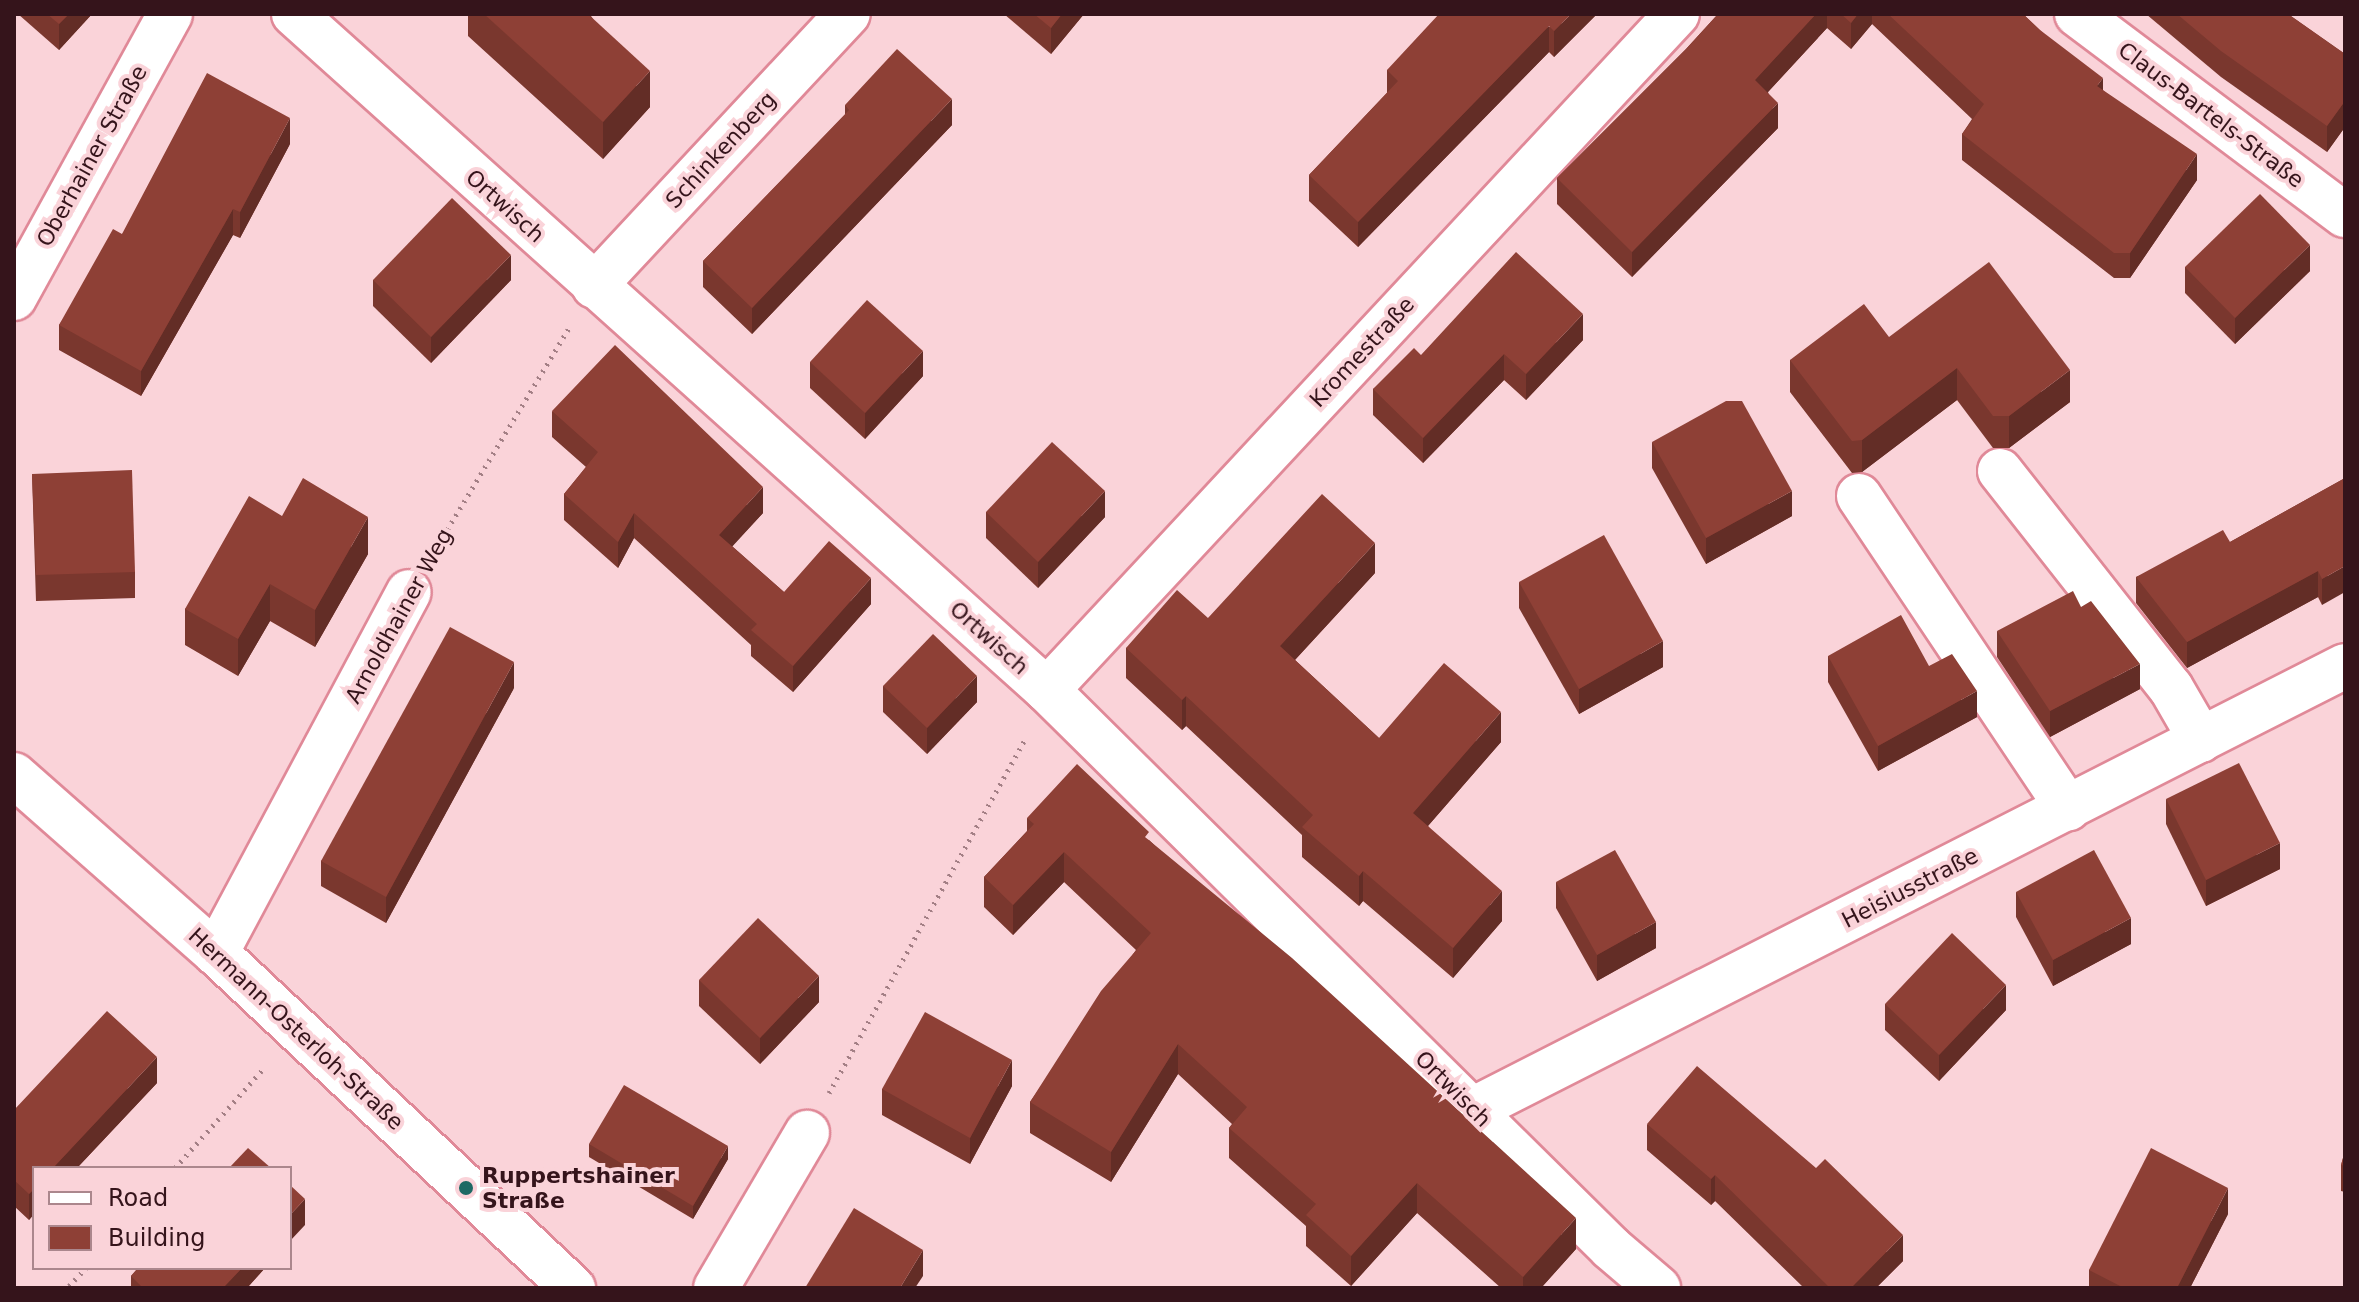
<!DOCTYPE html>
<html>
<head>
<meta charset="utf-8">
<style>
	body { margin:0 }
	#map { position:relative; width:2359px; height:1302px; overflow:hidden; background:#fad3d9; font-family:"DejaVu Sans",sans-serif }
	div>[style] { position:absolute }
	.path>* { height:5px; margin-top:-2.5px; transform-origin:0; background:repeating-linear-gradient(90deg,#a37f85 0 2px,transparent 0 8px) }
	.roads { filter:drop-shadow(2px 0 #e08998) drop-shadow(-2px 0 #e08998) drop-shadow(0 2px #e08998) drop-shadow(0 -2px #e08998) }
	.minor>* { height:44px; margin:-22px; padding:0 22px; transform-origin:22px; border-radius:22px; background:#fff }
	.wall>* { inset:0; background:#7a372e }
	.shaded-wall>* { inset:0; background:#632d26 }
	.building>* { inset:0; background:#8e4036 }
	.dots>* { width:22px; height:22px; translate:-50% -50%; box-sizing:border-box; border:4px solid #fad3d9; border-radius:50% }
	span { translate:-50% -50%; white-space:nowrap; text-align:center; line-height:1.15; -webkit-text-stroke:8px #fad3d9; paint-order:stroke }
	.street-label { font-size:22px; color:#35141b }
	.poi-label { font-size:22px; color:#35141b; font-weight:700 }
	.left { translate:0 -50%; text-align:left }
	.frame { position:absolute; inset:0; border:16px solid #35141b; pointer-events:none }
	.legend { position:absolute; left:32px; top:1166px; width:260px; height:104px; box-sizing:border-box; background:#fad3d9; border:2px solid #ab878d; margin:0; padding:10px 14px; list-style:none; font-size:24px; color:#35141b }
	.legend li { display:flex; align-items:center; gap:16px; height:40px }
	.legend b { width:40px; border:2px solid #ab878d }
</style>
</head>
<body>
<div id="map">
	<div class="path">
		<i style="left:435px;top:550px;width:262px;rotate:-58.9deg"></i>
		<i style="left:829px;top:1093px;width:406px;rotate:-61deg"></i>
		<i style="left:175px;top:1168px;width:135px;rotate:-48.3deg"></i>
		<i style="left:69px;top:1286px;width:25px;rotate:-47deg"></i>
	</div>
	<div class="roads">
		<div class="minor">
			<i style="left:294px;top:14px;width:1012px;rotate:41.92deg"></i>
			<i style="left:1047px;top:690px;width:793px;rotate:44.69deg"></i>
			<i style="left:1611px;top:1248px;width:62px;rotate:40.4deg"></i>
			<i style="left:2077px;top:14px;width:335px;rotate:36.9deg"></i>
			<i style="left:594px;top:286px;width:372px;rotate:-47deg"></i>
			<i style="left:14px;top:298px;width:324px;rotate:-61.2deg"></i>
			<i style="left:2000px;top:471px;width:276px;rotate:51.8deg"></i>
			<i style="left:2171px;top:688px;width:60px;rotate:60deg"></i>
			<i style="left:1859px;top:496px;width:376px;rotate:56.2deg"></i>
			<i style="left:1047px;top:690px;width:924px;rotate:-47.02deg"></i>
			<i style="left:14px;top:775px;width:269px;rotate:41.4deg"></i>
			<i style="left:216px;top:953px;width:490px;rotate:43.2deg"></i>
			<i style="left:216px;top:953px;width:409px;rotate:-61.9deg"></i>
			<i style="left:1474px;top:1109px;width:977px;rotate:-26.96deg"></i>
			<i style="left:716px;top:1288px;width:180px;rotate:-59.6deg"></i>
		</div>
	</div>
	<div class="wall">
		<i style="clip-path:polygon(18px 14px,92px 14px,59px 50px)"></i>
		<i style="clip-path:polygon(468px 14px,592px 14px,591px 16px,650px 107px,603px 159px,468px 36px)"></i>
		<i style="clip-path:polygon(1004px 14px,1084px 14px,1051px 54px)"></i>
		<i style="clip-path:polygon(1597px 14px,1554px 57px,1549px 52px,1358px 247px,1309px 201px,1309px 175px,1387px 93px,1387px 70px)"></i>
		<i style="clip-path:polygon(1718px 14px,2023px 14px,2197px 180px,2130px 278px,2114px 278px,1962px 160px,1962px 134px,1972px 119px,1872px 24px,1851px 49px,1827px 28px,1768px 92px,1778px 128px,1632px 277px,1557px 204px,1557px 178px,1686px 49px)"></i>
		<i style="clip-path:polygon(2146px 14px,2288px 14px,2345px 54px,2345px 127px,2327px 152px,2221px 77px)"></i>
		<i style="clip-path:polygon(845px 105px,952px 125px,752px 334px,703px 287px,703px 261px,845px 115px)"></i>
		<i style="clip-path:polygon(290px 144px,240px 238px,233px 235px,141px 396px,59px 350px,59px 325px,122px 234px)"></i>
		<i style="clip-path:polygon(2185px 267px,2310px 271px,2235px 344px,2185px 293px)"></i>
		<i style="clip-path:polygon(373px 280px,511px 280px,431px 363px,373px 306px)"></i>
		<i style="clip-path:polygon(1889px 337px,2070px 402px,2009px 448px,1993px 448px,1957px 400px,1862px 472px,1852px 473px,1790px 392px,1790px 360px)"></i>
		<i style="clip-path:polygon(1583px 340px,1526px 400px,1504px 380px,1423px 463px,1373px 415px,1373px 389px,1421px 355px)"></i>
		<i style="clip-path:polygon(810px 362px,923px 376px,865px 439px,810px 388px)"></i>
		<i style="clip-path:polygon(552px 411px,763px 513px,732px 546px,784px 592px,871px 604px,793px 692px,751px 656px,751px 645px,634px 538px,618px 568px,564px 520px,564px 494px,586px 467px,552px 437px)"></i>
		<i style="clip-path:polygon(1652px 442px,1792px 516px,1706px 564px,1652px 468px)"></i>
		<i style="clip-path:polygon(32px 474px,135px 572px,135px 598px,36px 601px)"></i>
		<i style="clip-path:polygon(2345px 478px,2322px 605px,2318px 597px,2187px 668px,2136px 603px,2136px 577px,2230px 542px)"></i>
		<i style="clip-path:polygon(986px 512px,1105px 517px,1038px 588px,986px 538px)"></i>
		<i style="clip-path:polygon(282px 516px,368px 554px,315px 647px,270px 621px,238px 676px,185px 645px,185px 609px)"></i>
		<i style="clip-path:polygon(1375px 573px,1295px 660px,1379px 738px,1501px 742px,1428px 826px,1502px 921px,1453px 978px,1363px 901px,1359px 906px,1302px 857px,1302px 835px,1186px 726px,1182px 730px,1126px 678px,1126px 648px,1208px 618px)"></i>
		<i style="clip-path:polygon(1519px 582px,1663px 667px,1579px 714px,1519px 608px)"></i>
		<i style="clip-path:polygon(1997px 631px,2140px 689px,2050px 737px,1997px 657px)"></i>
		<i style="clip-path:polygon(1828px 656px,1929px 666px,1977px 717px,1878px 771px,1828px 682px)"></i>
		<i style="clip-path:polygon(883px 686px,977px 702px,927px 754px,883px 712px)"></i>
		<i style="clip-path:polygon(514px 688px,386px 923px,321px 886px,321px 861px)"></i>
		<i style="clip-path:polygon(2166px 799px,2280px 869px,2206px 906px,2166px 824px)"></i>
		<i style="clip-path:polygon(1027px 818px,1149px 840px,1576px 1249px,1541px 1288px,1501px 1288px,1417px 1213px,1351px 1286px,1306px 1246px,1306px 1226px,1229px 1158px,1229px 1128px,1232px 1124px,1178px 1074px,1111px 1182px,1030px 1133px,1030px 1102px,1136px 950px,1064px 882px,1013px 935px,984px 907px,984px 877px,1027px 831px)"></i>
		<i style="clip-path:polygon(1556px 882px,1656px 948px,1597px 981px,1556px 908px)"></i>
		<i style="clip-path:polygon(2016px 892px,2131px 944px,2053px 986px,2016px 917px)"></i>
		<i style="clip-path:polygon(699px 980px,819px 1002px,760px 1064px,699px 1006px)"></i>
		<i style="clip-path:polygon(1885px 1004px,2006px 1010px,1939px 1081px,1885px 1030px)"></i>
		<i style="clip-path:polygon(157px 1083px,77px 1168px,34px 1168px,34px 1214px,29px 1220px,14px 1206px,14px 1110px)"></i>
		<i style="clip-path:polygon(1012px 1086px,970px 1164px,882px 1115px,882px 1089px)"></i>
		<i style="clip-path:polygon(1647px 1124px,1903px 1261px,1876px 1288px,1804px 1288px,1715px 1201px,1711px 1205px,1647px 1150px)"></i>
		<i style="clip-path:polygon(589px 1144px,728px 1159px,693px 1219px,589px 1157px)"></i>
		<i style="clip-path:polygon(2345px 1151px,2345px 1192px,2341px 1191px,2341px 1165px)"></i>
		<i style="clip-path:polygon(2228px 1214px,2190px 1288px,2089px 1288px,2089px 1270px)"></i>
		<i style="clip-path:polygon(138px 1268px,265px 1268px,247px 1288px,131px 1288px,131px 1276px)"></i>
	</div>
	<div class="shaded-wall">
		<i style="clip-path:polygon(69px 14px,92px 14px,59px 50px,59px 24px)"></i>
		<i style="clip-path:polygon(1062px 14px,1084px 14px,1051px 54px,1051px 28px)"></i>
		<i style="clip-path:polygon(1571px 14px,1597px 14px,1554px 57px,1554px 31px)"></i>
		<i style="clip-path:polygon(1816px 14px,1827px 14px,1827px 28px,1755px 106px,1755px 80px)"></i>
		<i style="clip-path:polygon(1858px 14px,1872px 14px,1872px 24px,1851px 49px,1851px 23px)"></i>
		<i style="clip-path:polygon(1549px 26px,1549px 52px,1358px 247px,1358px 222px)"></i>
		<i style="clip-path:polygon(650px 71px,650px 107px,603px 159px,603px 122px)"></i>
		<i style="clip-path:polygon(2103px 78px,2103px 104px,2097px 86px)"></i>
		<i style="clip-path:polygon(952px 99px,952px 125px,752px 334px,752px 308px)"></i>
		<i style="clip-path:polygon(2345px 101px,2345px 127px,2327px 152px,2327px 126px)"></i>
		<i style="clip-path:polygon(1778px 103px,1778px 128px,1632px 277px,1632px 252px)"></i>
		<i style="clip-path:polygon(290px 118px,290px 144px,240px 238px,240px 212px)"></i>
		<i style="clip-path:polygon(2197px 154px,2197px 180px,2130px 278px,2130px 253px)"></i>
		<i style="clip-path:polygon(233px 209px,233px 235px,141px 396px,141px 371px)"></i>
		<i style="clip-path:polygon(2310px 245px,2310px 271px,2235px 344px,2235px 318px)"></i>
		<i style="clip-path:polygon(511px 255px,511px 280px,431px 363px,431px 337px)"></i>
		<i style="clip-path:polygon(1583px 314px,1583px 340px,1526px 400px,1526px 374px)"></i>
		<i style="clip-path:polygon(923px 351px,923px 376px,865px 439px,865px 413px)"></i>
		<i style="clip-path:polygon(1504px 354px,1504px 380px,1423px 463px,1423px 438px)"></i>
		<i style="clip-path:polygon(1957px 368px,1957px 400px,1862px 472px,1862px 440px)"></i>
		<i style="clip-path:polygon(2070px 370px,2070px 402px,2009px 448px,2009px 416px)"></i>
		<i style="clip-path:polygon(763px 487px,763px 513px,719px 561px,719px 535px)"></i>
		<i style="clip-path:polygon(1105px 491px,1105px 517px,1038px 588px,1038px 562px)"></i>
		<i style="clip-path:polygon(1792px 491px,1792px 516px,1706px 564px,1706px 538px)"></i>
		<i style="clip-path:polygon(634px 513px,634px 538px,618px 568px,618px 542px)"></i>
		<i style="clip-path:polygon(368px 517px,368px 554px,315px 647px,315px 610px)"></i>
		<i style="clip-path:polygon(1375px 543px,1375px 573px,1280px 676px,1280px 646px)"></i>
		<i style="clip-path:polygon(2345px 566px,2345px 592px,2322px 605px,2322px 579px)"></i>
		<i style="clip-path:polygon(2318px 571px,2318px 597px,2187px 668px,2187px 642px)"></i>
		<i style="clip-path:polygon(871px 578px,871px 604px,793px 692px,793px 666px)"></i>
		<i style="clip-path:polygon(270px 584px,270px 621px,238px 676px,238px 639px)"></i>
		<i style="clip-path:polygon(1663px 641px,1663px 667px,1579px 714px,1579px 689px)"></i>
		<i style="clip-path:polygon(514px 662px,514px 688px,386px 923px,386px 897px)"></i>
		<i style="clip-path:polygon(2140px 664px,2140px 689px,2050px 737px,2050px 711px)"></i>
		<i style="clip-path:polygon(977px 676px,977px 702px,927px 754px,927px 728px)"></i>
		<i style="clip-path:polygon(1977px 691px,1977px 717px,1878px 771px,1878px 746px)"></i>
		<i style="clip-path:polygon(1186px 696px,1186px 726px,1182px 730px,1182px 700px)"></i>
		<i style="clip-path:polygon(1501px 712px,1501px 742px,1413px 843px,1413px 813px)"></i>
		<i style="clip-path:polygon(2280px 843px,2280px 869px,2206px 906px,2206px 880px)"></i>
		<i style="clip-path:polygon(1064px 852px,1064px 882px,1013px 935px,1013px 905px)"></i>
		<i style="clip-path:polygon(1363px 871px,1363px 901px,1359px 906px,1359px 876px)"></i>
		<i style="clip-path:polygon(1502px 891px,1502px 921px,1453px 978px,1453px 948px)"></i>
		<i style="clip-path:polygon(2131px 918px,2131px 944px,2053px 986px,2053px 960px)"></i>
		<i style="clip-path:polygon(1656px 922px,1656px 948px,1597px 981px,1597px 955px)"></i>
		<i style="clip-path:polygon(819px 976px,819px 1002px,760px 1064px,760px 1038px)"></i>
		<i style="clip-path:polygon(2006px 985px,2006px 1010px,1939px 1081px,1939px 1055px)"></i>
		<i style="clip-path:polygon(1178px 1044px,1178px 1074px,1111px 1182px,1111px 1152px)"></i>
		<i style="clip-path:polygon(157px 1057px,157px 1083px,77px 1168px,53px 1168px)"></i>
		<i style="clip-path:polygon(1012px 1060px,1012px 1086px,970px 1164px,970px 1138px)"></i>
		<i style="clip-path:polygon(728px 1146px,728px 1159px,693px 1219px,693px 1206px)"></i>
		<i style="clip-path:polygon(1715px 1175px,1715px 1201px,1711px 1205px,1711px 1179px)"></i>
		<i style="clip-path:polygon(1417px 1183px,1417px 1213px,1351px 1286px,1351px 1256px)"></i>
		<i style="clip-path:polygon(2228px 1188px,2228px 1214px,2190px 1288px,2177px 1288px)"></i>
		<i style="clip-path:polygon(34px 1189px,34px 1214px,29px 1220px,29px 1194px)"></i>
		<i style="clip-path:polygon(305px 1199px,305px 1225px,290px 1241px,290px 1215px)"></i>
		<i style="clip-path:polygon(1576px 1218px,1576px 1249px,1541px 1288px,1523px 1288px,1523px 1277px)"></i>
		<i style="clip-path:polygon(1903px 1235px,1903px 1261px,1876px 1288px,1851px 1288px)"></i>
		<i style="clip-path:polygon(923px 1250px,923px 1276px,915px 1288px,900px 1288px)"></i>
		<i style="clip-path:polygon(242px 1268px,265px 1268px,247px 1288px,223px 1288px)"></i>
	</div>
	<div class="building">
		<i style="clip-path:polygon(47px 14px,69px 14px,59px 24px)"></i>
		<i style="clip-path:polygon(484px 14px,588px 14px,650px 71px,603px 122px)"></i>
		<i style="clip-path:polygon(1034px 14px,1062px 14px,1051px 28px)"></i>
		<i style="clip-path:polygon(1439px 14px,1571px 14px,1554px 31px,1549px 26px,1358px 222px,1309px 175px,1398px 81px,1387px 70px)"></i>
		<i style="clip-path:polygon(1718px 14px,1816px 14px,1755px 80px,1778px 103px,1632px 252px,1557px 178px,1686px 49px)"></i>
		<i style="clip-path:polygon(1841px 14px,1858px 14px,1851px 23px)"></i>
		<i style="clip-path:polygon(1888px 14px,2023px 14px,2040px 30px,2103px 78px,2097px 86px,2197px 154px,2130px 253px,2114px 253px,1962px 134px,1984px 104px)"></i>
		<i style="clip-path:polygon(2177px 14px,2288px 14px,2345px 54px,2345px 101px,2327px 126px,2221px 51px)"></i>
		<i style="clip-path:polygon(897px 49px,952px 99px,752px 308px,703px 261px,849px 110px,845px 105px)"></i>
		<i style="clip-path:polygon(207px 73px,290px 118px,240px 212px,233px 209px,141px 371px,59px 325px,113px 229px,122px 234px)"></i>
		<i style="clip-path:polygon(2260px 194px,2310px 245px,2235px 318px,2185px 267px)"></i>
		<i style="clip-path:polygon(452px 198px,511px 255px,431px 337px,373px 280px)"></i>
		<i style="clip-path:polygon(1516px 252px,1583px 314px,1526px 374px,1504px 354px,1423px 438px,1373px 389px,1414px 348px,1421px 355px)"></i>
		<i style="clip-path:polygon(1989px 262px,2070px 370px,2009px 416px,1993px 416px,1957px 368px,1862px 440px,1852px 441px,1790px 360px,1864px 304px,1889px 337px)"></i>
		<i style="clip-path:polygon(867px 300px,923px 351px,865px 413px,810px 362px)"></i>
		<i style="clip-path:polygon(615px 345px,763px 487px,719px 535px,784px 592px,829px 541px,871px 578px,793px 666px,751px 630px,757px 624px,634px 513px,618px 542px,564px 494px,598px 452px,552px 411px)"></i>
		<i style="clip-path:polygon(1726px 401px,1742px 401px,1792px 491px,1706px 538px,1652px 442px)"></i>
		<i style="clip-path:polygon(1052px 442px,1105px 491px,1038px 562px,986px 512px)"></i>
		<i style="clip-path:polygon(132px 470px,135px 572px,36px 575px,32px 474px)"></i>
		<i style="clip-path:polygon(303px 478px,368px 517px,315px 610px,270px 584px,238px 639px,185px 609px,249px 496px,282px 516px)"></i>
		<i style="clip-path:polygon(2345px 478px,2345px 566px,2322px 579px,2318px 571px,2187px 642px,2136px 577px,2223px 530px,2230px 542px)"></i>
		<i style="clip-path:polygon(1322px 494px,1375px 543px,1280px 646px,1379px 738px,1444px 663px,1501px 712px,1413px 813px,1502px 891px,1453px 948px,1363px 871px,1359px 876px,1302px 827px,1313px 815px,1186px 696px,1182px 700px,1126px 648px,1177px 590px,1208px 618px)"></i>
		<i style="clip-path:polygon(1604px 535px,1663px 641px,1579px 689px,1519px 582px)"></i>
		<i style="clip-path:polygon(2073px 591px,2081px 607px,2091px 601px,2140px 664px,2050px 711px,1997px 631px)"></i>
		<i style="clip-path:polygon(1901px 615px,1929px 666px,1952px 654px,1977px 691px,1878px 746px,1828px 656px)"></i>
		<i style="clip-path:polygon(450px 627px,514px 662px,386px 897px,321px 861px)"></i>
		<i style="clip-path:polygon(933px 634px,977px 676px,927px 728px,883px 686px)"></i>
		<i style="clip-path:polygon(2239px 763px,2280px 843px,2206px 880px,2166px 799px)"></i>
		<i style="clip-path:polygon(1077px 764px,1149px 832px,1145px 837px,1292px 958px,1576px 1218px,1523px 1277px,1417px 1183px,1351px 1256px,1306px 1215px,1316px 1204px,1229px 1128px,1247px 1107px,1178px 1044px,1111px 1152px,1030px 1102px,1101px 991px,1151px 933px,1064px 852px,1013px 905px,984px 877px,1034px 824px,1027px 818px)"></i>
		<i style="clip-path:polygon(1615px 850px,1656px 922px,1597px 955px,1556px 882px)"></i>
		<i style="clip-path:polygon(2094px 850px,2131px 918px,2053px 960px,2016px 892px)"></i>
		<i style="clip-path:polygon(758px 918px,819px 976px,760px 1038px,699px 980px)"></i>
		<i style="clip-path:polygon(1952px 933px,2006px 985px,1939px 1055px,1885px 1004px)"></i>
		<i style="clip-path:polygon(107px 1011px,157px 1057px,53px 1168px,34px 1168px,34px 1189px,29px 1194px,14px 1180px,14px 1110px)"></i>
		<i style="clip-path:polygon(925px 1012px,1012px 1060px,970px 1138px,882px 1089px)"></i>
		<i style="clip-path:polygon(1697px 1066px,1816px 1168px,1825px 1159px,1903px 1235px,1851px 1288px,1830px 1288px,1715px 1175px,1711px 1179px,1647px 1124px)"></i>
		<i style="clip-path:polygon(624px 1085px,728px 1146px,693px 1206px,589px 1144px)"></i>
		<i style="clip-path:polygon(248px 1148px,271px 1168px,229px 1168px)"></i>
		<i style="clip-path:polygon(2151px 1148px,2228px 1188px,2177px 1288px,2124px 1288px,2089px 1270px)"></i>
		<i style="clip-path:polygon(2345px 1151px,2345px 1166px,2341px 1165px)"></i>
		<i style="clip-path:polygon(290px 1185px,305px 1199px,290px 1215px)"></i>
		<i style="clip-path:polygon(854px 1208px,923px 1250px,900px 1288px,805px 1288px)"></i>
		<i style="clip-path:polygon(138px 1268px,242px 1268px,223px 1288px,143px 1288px,131px 1276px)"></i>
	</div>
	<div class="dots">
		<i style="left:466px;top:1188px;background:#1e6964"></i>
	</div>
	<div class="street-label">
		<span style="left:2211px;top:115px;rotate:37deg">Claus-Bartels-Straße</span>
		<span style="left:721px;top:150px;rotate:-47deg">Schinkenberg</span>
		<span style="left:92px;top:156px;rotate:-61deg">Oberhainer Straße</span>
		<span style="left:505px;top:206px;rotate:42deg">Ortwisch</span>
		<span style="left:1362px;top:352px;rotate:-47deg">Kromestraße</span>
		<span style="left:399px;top:616px;rotate:-61deg">Arnoldhainer Weg</span>
		<span style="left:989px;top:638px;rotate:42deg">Ortwisch</span>
		<span style="left:1910px;top:888px;rotate:-27deg">Heisiusstraße</span>
		<span style="left:296px;top:1029px;rotate:43deg">Hermann-Osterloh-Straße</span>
		<span style="left:1453px;top:1089px;rotate:45deg">Ortwisch</span>
	</div>
	<div class="poi-label">
		<span class="left" style="left:482px;top:1188px">Ruppertshainer<br>Straße</span>
	</div>
	<div class="frame"></div>
	<ul class="legend">
	<li><b style="height:10px;background:#fff"></b>Road</li>
	<li><b style="height:22px;background:#8e4036"></b>Building</li>
	</ul>
</div>
</body>
</html>
